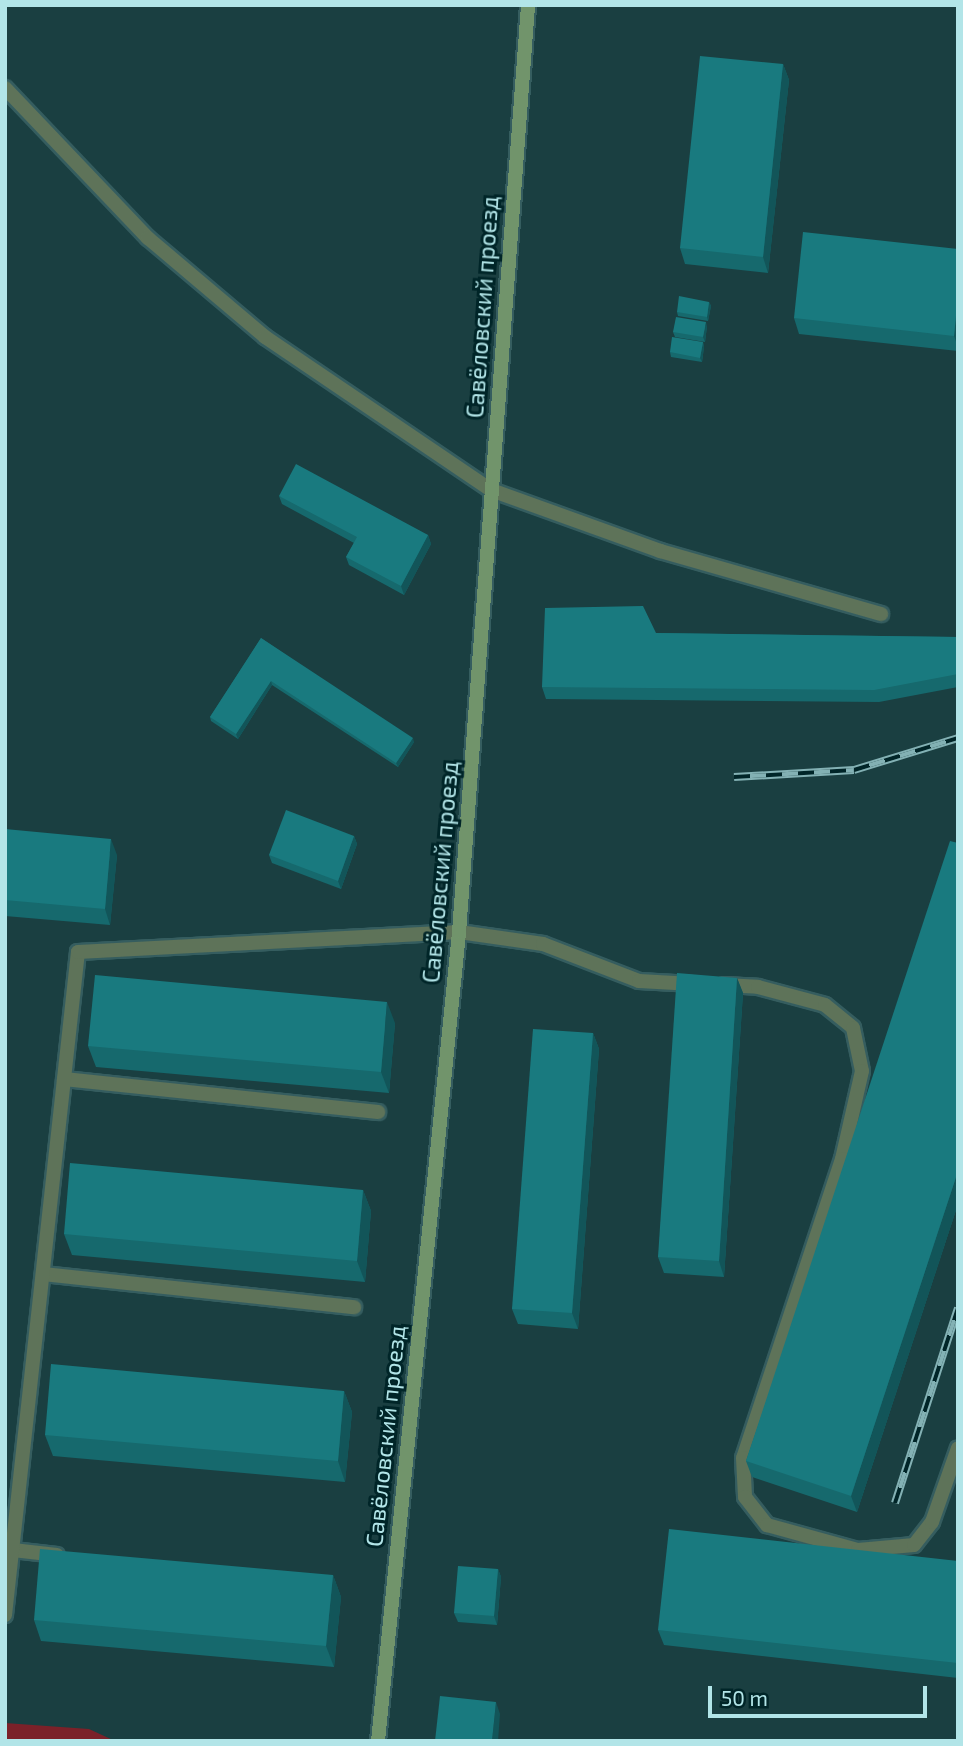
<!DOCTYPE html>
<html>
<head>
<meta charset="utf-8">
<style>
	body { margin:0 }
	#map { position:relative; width:963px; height:1746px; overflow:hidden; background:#1a3f41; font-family:"Exo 2",sans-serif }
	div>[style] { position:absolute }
	.green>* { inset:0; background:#7b2129 }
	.roads { filter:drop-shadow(2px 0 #355d5f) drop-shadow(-2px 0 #355d5f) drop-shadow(0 2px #355d5f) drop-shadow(0 -2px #355d5f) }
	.lane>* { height:14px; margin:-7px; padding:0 7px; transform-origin:7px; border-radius:7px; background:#5e7359 }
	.street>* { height:14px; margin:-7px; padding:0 7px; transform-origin:7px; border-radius:7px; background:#5e7359 }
	.secondary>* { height:14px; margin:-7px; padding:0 7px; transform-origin:7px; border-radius:7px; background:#71946b }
	.rail>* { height:8px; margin-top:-4px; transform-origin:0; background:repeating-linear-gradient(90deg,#002528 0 16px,#83b1b4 0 32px); box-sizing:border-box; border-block:2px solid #83b1b4 }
	.wall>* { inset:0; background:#16696d }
	.shaded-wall>* { inset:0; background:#125559 }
	.building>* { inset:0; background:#197a7f }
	span { translate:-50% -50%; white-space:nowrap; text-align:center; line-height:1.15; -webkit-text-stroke:6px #002528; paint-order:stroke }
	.street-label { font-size:23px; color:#b2e5e8 }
	.frame { position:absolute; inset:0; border:7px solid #b2e5e8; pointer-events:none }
	.scale { position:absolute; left:708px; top:1686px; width:219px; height:32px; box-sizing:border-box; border:4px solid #b2e5e8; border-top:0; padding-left:9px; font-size:21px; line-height:24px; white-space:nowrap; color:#b2e5e8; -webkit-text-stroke:5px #002528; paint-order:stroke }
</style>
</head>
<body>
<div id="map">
	<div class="green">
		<i style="clip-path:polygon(5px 1723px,89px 1729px,115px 1741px,5px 1741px)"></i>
	</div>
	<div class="roads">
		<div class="lane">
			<i style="left:491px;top:490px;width:180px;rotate:19.8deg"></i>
			<i style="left:660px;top:551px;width:230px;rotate:15.9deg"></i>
			<i style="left:724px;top:985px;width:34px;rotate:3deg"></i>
			<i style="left:758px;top:987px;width:69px;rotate:15deg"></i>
			<i style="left:825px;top:1005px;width:36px;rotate:39deg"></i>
			<i style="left:853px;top:1028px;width:44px;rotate:78.2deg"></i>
			<i style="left:862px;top:1071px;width:90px;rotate:102.8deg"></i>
			<i style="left:842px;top:1159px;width:315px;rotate:108.3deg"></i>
			<i style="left:743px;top:1458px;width:39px;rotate:87deg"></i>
			<i style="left:745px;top:1497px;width:36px;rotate:52deg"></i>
			<i style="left:767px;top:1525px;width:94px;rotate:15.4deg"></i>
			<i style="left:858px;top:1550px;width:56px;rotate:-5.1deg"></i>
			<i style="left:914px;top:1545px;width:29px;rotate:-52deg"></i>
			<i style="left:932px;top:1522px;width:78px;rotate:-70.6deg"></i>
			<i style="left:64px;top:1079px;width:316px;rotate:6deg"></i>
			<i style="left:43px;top:1274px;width:313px;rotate:6.1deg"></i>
			<i style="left:13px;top:1550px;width:44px;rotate:6.5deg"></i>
			<i style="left:5px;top:1615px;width:667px;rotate:-83.72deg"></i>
			<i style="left:78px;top:952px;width:382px;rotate:-3deg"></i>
			<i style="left:459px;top:932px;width:85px;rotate:8.1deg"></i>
			<i style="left:543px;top:944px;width:103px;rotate:21.1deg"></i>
			<i style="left:639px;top:981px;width:54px;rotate:3.2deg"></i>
		</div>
		<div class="street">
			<i style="left:5px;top:88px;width:207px;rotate:46.4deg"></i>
			<i style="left:148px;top:238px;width:153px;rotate:40.2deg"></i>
			<i style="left:265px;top:337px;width:273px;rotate:34.1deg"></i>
		</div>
		<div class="secondary">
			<i style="left:378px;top:1741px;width:813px;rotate:-84.28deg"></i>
			<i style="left:459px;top:932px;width:930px;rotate:-85.74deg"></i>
		</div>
	</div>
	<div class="rail">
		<i style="left:734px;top:777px;width:120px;rotate:-3.3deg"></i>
		<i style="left:854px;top:770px;width:109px;rotate:-17.1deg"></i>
		<i style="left:895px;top:1503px;width:205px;rotate:-72.1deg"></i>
	</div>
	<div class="wall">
		<i style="clip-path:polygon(783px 64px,789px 80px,768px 273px,685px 264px,680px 248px)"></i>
		<i style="clip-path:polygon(958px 249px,958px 351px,799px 334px,794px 318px)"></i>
		<i style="clip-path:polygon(709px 302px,711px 306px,708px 321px,678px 316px,677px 312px)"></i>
		<i style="clip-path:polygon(707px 326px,705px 342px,675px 337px,673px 332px)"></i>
		<i style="clip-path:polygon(703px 342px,704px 347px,702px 362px,671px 357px,670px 352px)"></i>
		<i style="clip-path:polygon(279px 496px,428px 535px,431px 544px,404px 595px,349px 565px,346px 557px,354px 543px,282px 504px)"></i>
		<i style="clip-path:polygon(656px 633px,958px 637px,958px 687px,879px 702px,546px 699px,542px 687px)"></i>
		<i style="clip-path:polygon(261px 638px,414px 742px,398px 767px,272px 685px,238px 739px,211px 721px,210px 717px)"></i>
		<i style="clip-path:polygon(5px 829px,117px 855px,110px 925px,5px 916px)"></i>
		<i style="clip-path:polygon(354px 836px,357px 844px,341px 889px,272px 863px,269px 855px)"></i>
		<i style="clip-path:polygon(958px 843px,958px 1204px,857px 1512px,752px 1477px,746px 1461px)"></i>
		<i style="clip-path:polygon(737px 978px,743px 993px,724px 1277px,664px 1273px,658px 1257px)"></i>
		<i style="clip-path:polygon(395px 1023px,389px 1093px,96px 1067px,88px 1046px)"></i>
		<i style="clip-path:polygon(593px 1033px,599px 1049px,578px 1329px,518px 1324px,512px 1309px)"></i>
		<i style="clip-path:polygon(363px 1190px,371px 1211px,365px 1282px,72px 1255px,64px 1234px)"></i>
		<i style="clip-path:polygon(344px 1391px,352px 1412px,345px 1482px,53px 1456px,45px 1435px)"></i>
		<i style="clip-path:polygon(958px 1561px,958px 1678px,664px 1645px,658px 1630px)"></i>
		<i style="clip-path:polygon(498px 1569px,501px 1577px,497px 1625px,458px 1622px,454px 1613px)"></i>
		<i style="clip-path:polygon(333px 1575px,341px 1597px,334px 1667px,41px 1641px,34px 1620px)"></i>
	</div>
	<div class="shaded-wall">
		<i style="clip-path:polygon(783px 64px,789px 80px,768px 273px,763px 257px)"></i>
		<i style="clip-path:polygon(958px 296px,958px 347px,954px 336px)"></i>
		<i style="clip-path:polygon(709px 302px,711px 306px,708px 321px,707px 317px)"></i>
		<i style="clip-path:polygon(706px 322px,707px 326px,705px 342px,703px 337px)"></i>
		<i style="clip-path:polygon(703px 342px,704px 347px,702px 362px,700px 358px)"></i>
		<i style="clip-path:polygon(428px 535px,431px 544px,404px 595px,401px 586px)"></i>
		<i style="clip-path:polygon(271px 681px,272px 685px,238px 739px,236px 734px)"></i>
		<i style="clip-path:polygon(413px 738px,414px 742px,398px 767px,396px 763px)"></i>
		<i style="clip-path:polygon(354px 836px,357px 844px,341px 889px,338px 881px)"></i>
		<i style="clip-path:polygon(111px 839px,117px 855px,110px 925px,105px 909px)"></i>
		<i style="clip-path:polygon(737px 978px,743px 993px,724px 1277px,719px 1261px)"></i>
		<i style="clip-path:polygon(387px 1002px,395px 1023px,389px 1093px,381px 1072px)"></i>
		<i style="clip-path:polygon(593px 1033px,599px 1049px,578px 1329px,572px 1313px)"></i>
		<i style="clip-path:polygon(958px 1171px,958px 1204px,857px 1512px,851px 1496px)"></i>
		<i style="clip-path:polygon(363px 1190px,371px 1211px,365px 1282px,357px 1261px)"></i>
		<i style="clip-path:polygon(344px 1391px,352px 1412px,345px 1482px,338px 1461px)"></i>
		<i style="clip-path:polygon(498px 1569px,501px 1577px,497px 1625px,494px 1616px)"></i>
		<i style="clip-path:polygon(333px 1575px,341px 1597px,334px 1667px,326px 1646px)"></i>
		<i style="clip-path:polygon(496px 1702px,500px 1714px,498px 1741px,492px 1741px)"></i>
	</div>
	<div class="building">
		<i style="clip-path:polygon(700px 56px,783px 64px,763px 257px,680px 248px)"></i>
		<i style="clip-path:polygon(803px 232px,958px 249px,958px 296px,954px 336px,794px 318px)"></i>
		<i style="clip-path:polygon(679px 296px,709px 302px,707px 317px,677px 312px)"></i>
		<i style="clip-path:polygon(676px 317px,706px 322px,703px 337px,673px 332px)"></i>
		<i style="clip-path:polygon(672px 337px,703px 342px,700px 358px,670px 352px)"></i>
		<i style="clip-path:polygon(296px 464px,428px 535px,401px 586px,346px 557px,357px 537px,279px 496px)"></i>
		<i style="clip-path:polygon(643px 606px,656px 633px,958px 637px,958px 674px,874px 690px,542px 687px,545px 608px)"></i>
		<i style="clip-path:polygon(261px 638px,413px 738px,396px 763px,271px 681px,236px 734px,210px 717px)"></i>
		<i style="clip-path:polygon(286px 810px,354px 836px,338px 881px,269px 855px)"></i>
		<i style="clip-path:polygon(5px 829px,111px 839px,105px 909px,5px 900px)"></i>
		<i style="clip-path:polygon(950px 841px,958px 843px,958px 1171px,851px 1496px,746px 1461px)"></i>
		<i style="clip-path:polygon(677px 973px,737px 978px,719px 1261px,658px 1257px)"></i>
		<i style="clip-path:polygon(95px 975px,387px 1002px,381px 1072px,88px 1046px)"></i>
		<i style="clip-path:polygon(533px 1029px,593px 1033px,572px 1313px,512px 1309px)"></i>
		<i style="clip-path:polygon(70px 1163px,363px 1190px,357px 1261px,64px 1234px)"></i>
		<i style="clip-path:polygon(51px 1364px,344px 1391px,338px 1461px,45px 1435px)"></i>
		<i style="clip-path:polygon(669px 1529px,958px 1561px,958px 1663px,658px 1630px)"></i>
		<i style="clip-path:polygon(40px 1549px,333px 1575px,326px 1646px,34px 1620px)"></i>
		<i style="clip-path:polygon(458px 1566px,498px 1569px,494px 1616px,454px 1613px)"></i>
		<i style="clip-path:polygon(440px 1696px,496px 1702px,492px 1741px,435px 1741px)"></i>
	</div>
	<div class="street-label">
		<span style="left:482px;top:307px;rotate:-86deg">Савёловский проезд</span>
		<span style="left:440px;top:872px;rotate:-85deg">Савёловский проезд</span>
		<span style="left:385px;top:1436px;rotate:-84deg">Савёловский проезд</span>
	</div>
	<div class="frame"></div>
	<div class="scale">50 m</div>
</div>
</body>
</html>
